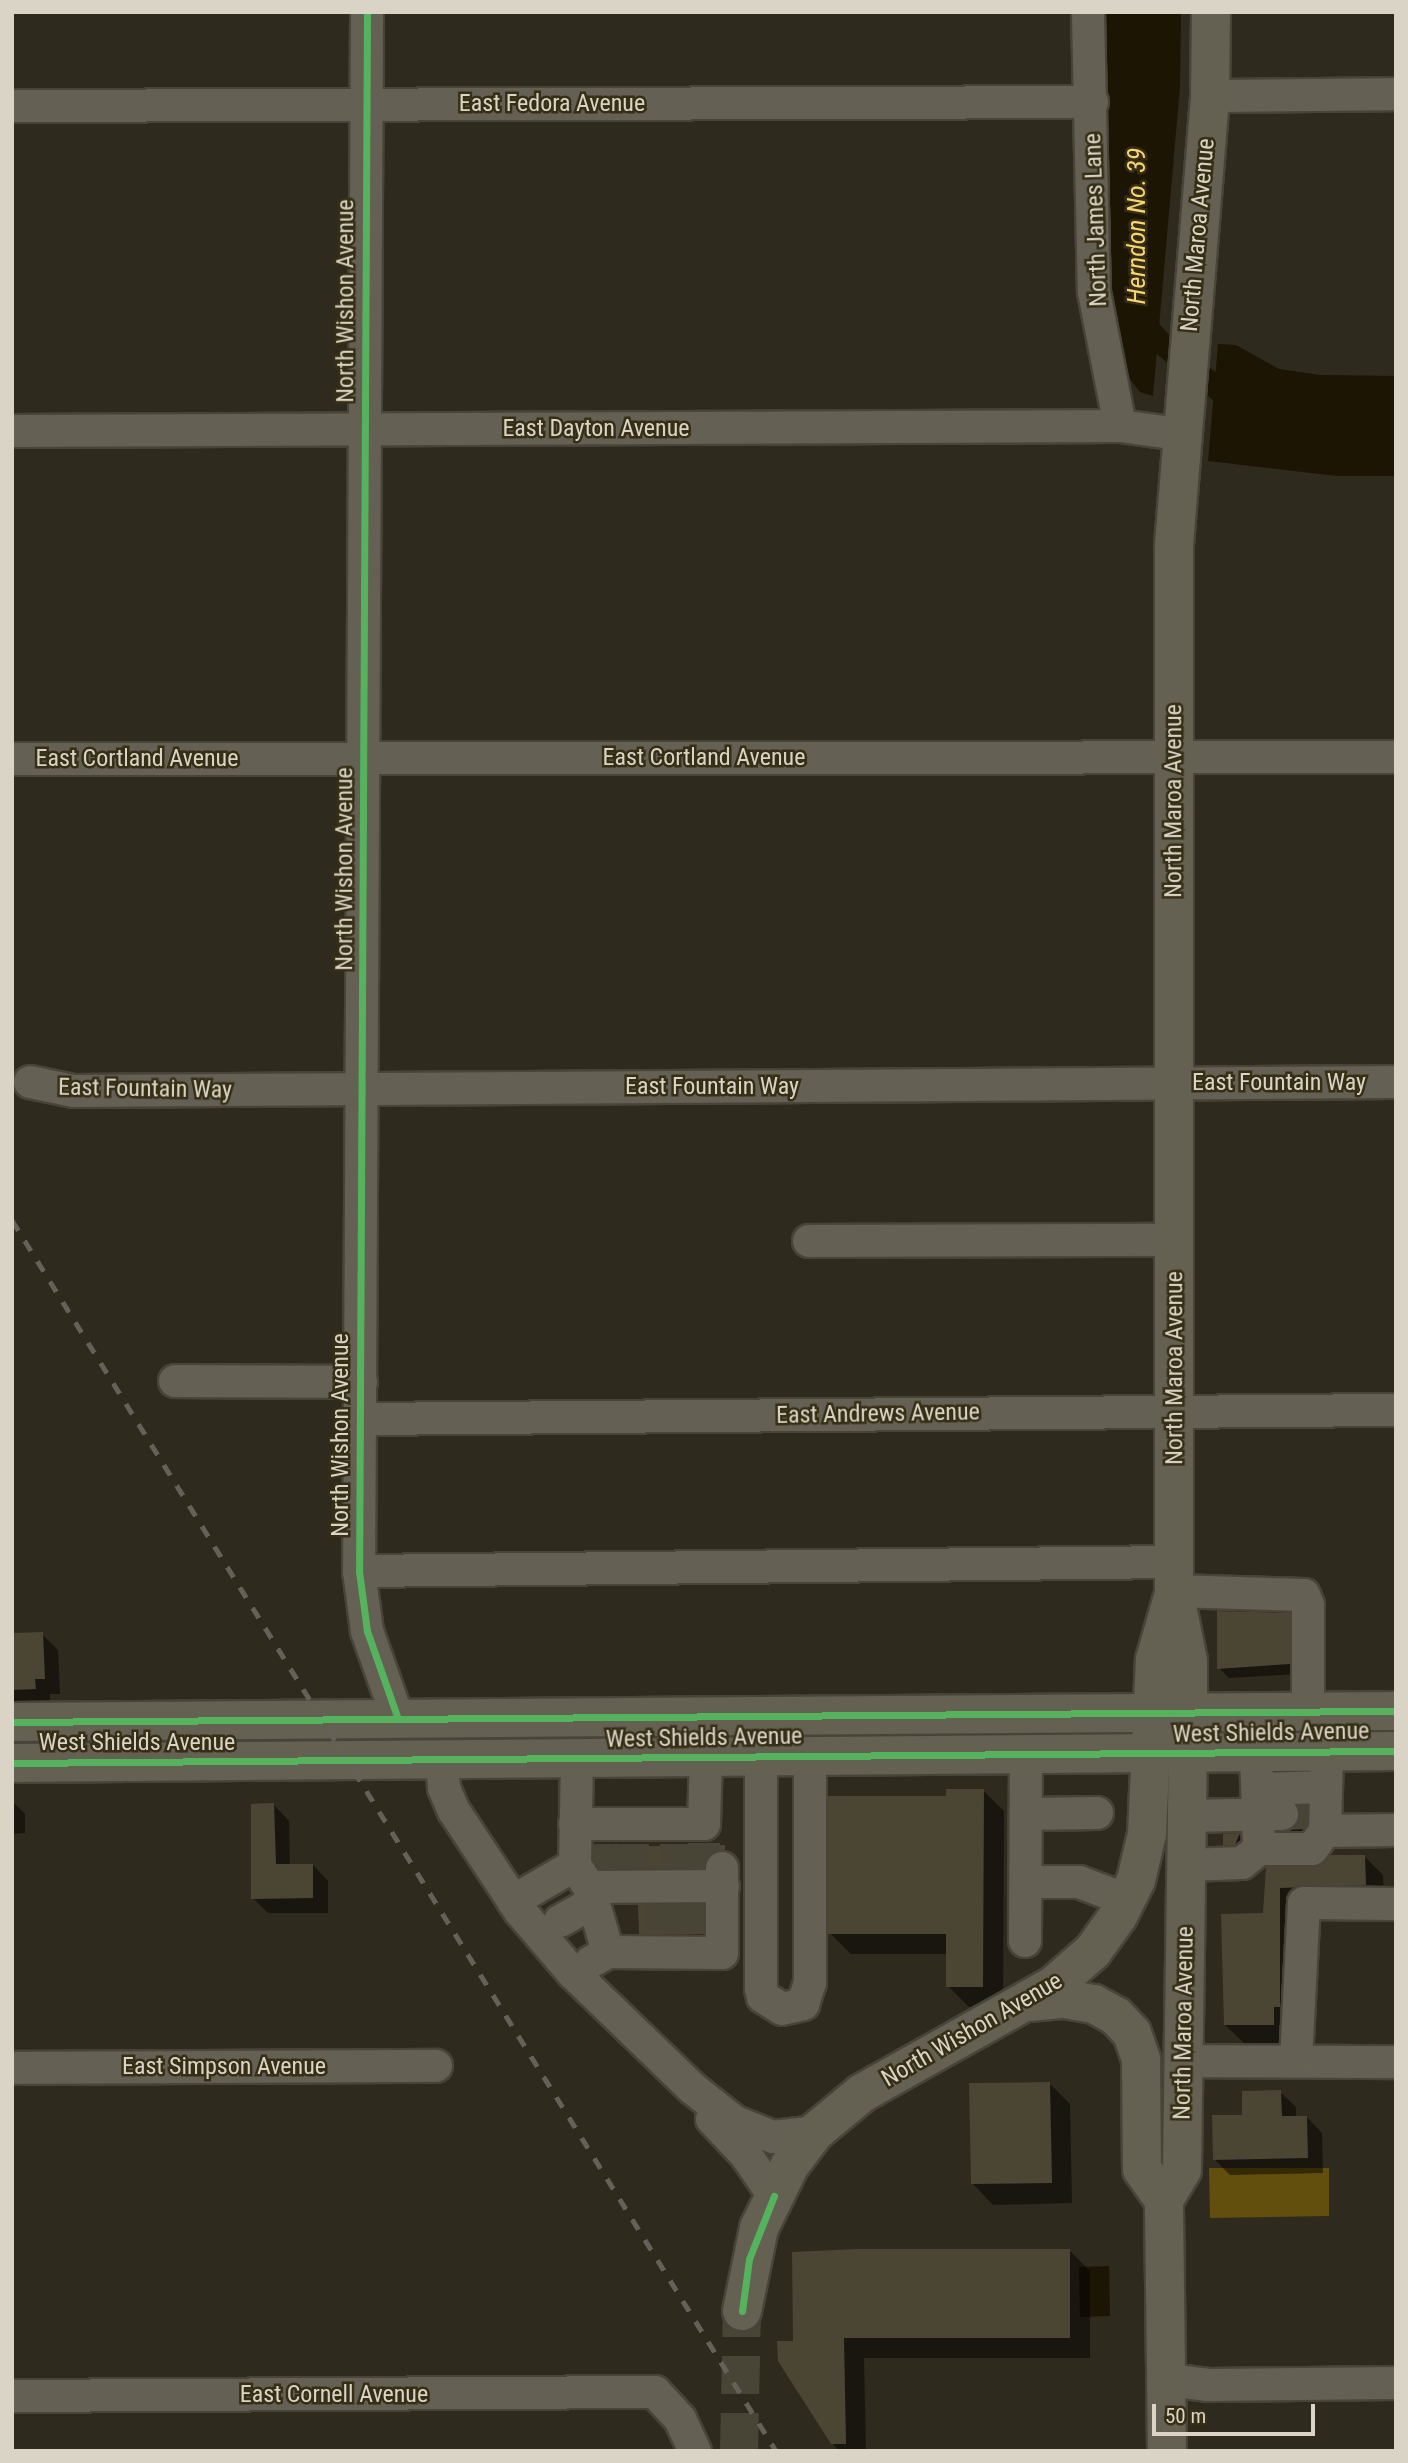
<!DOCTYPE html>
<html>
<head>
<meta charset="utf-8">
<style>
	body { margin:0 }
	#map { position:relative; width:1408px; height:2463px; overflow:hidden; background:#2e2a1d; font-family:"Roboto Condensed",sans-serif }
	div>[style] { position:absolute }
	.green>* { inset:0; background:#634f0d }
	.water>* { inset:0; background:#1d1504 }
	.shadow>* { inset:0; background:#0007 }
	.canal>* { height:23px; margin:-11.5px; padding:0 11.5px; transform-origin:11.5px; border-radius:11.5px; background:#1d1504 }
	.building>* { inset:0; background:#4b4534 }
	.minor-tunnel>* { height:32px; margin-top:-16px; transform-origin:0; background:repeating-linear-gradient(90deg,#484436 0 32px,transparent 0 48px) }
	.major-tunnel>* { height:38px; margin-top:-19px; transform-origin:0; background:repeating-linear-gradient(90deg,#484436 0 38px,transparent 0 57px) }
	.roads { filter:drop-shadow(2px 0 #48443a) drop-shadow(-2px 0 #48443a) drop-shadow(0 2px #48443a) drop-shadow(0 -2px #48443a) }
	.minor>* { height:32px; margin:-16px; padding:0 16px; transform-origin:16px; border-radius:16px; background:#646054 }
	.major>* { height:38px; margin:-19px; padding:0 19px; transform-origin:19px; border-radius:19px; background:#646052 }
	.rail>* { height:5px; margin-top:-2.5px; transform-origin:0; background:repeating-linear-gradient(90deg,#656158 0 12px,transparent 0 24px) }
	.cycleway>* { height:7px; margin:-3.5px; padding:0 3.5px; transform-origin:3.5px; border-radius:3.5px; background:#56b35d }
	span { translate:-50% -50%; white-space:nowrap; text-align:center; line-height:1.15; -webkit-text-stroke:5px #362e15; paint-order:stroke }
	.street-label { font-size:24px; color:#d9d4c5 }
	.water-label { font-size:26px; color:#f9d572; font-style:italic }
	.frame { position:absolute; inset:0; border:14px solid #d9d4c5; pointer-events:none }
	.scale { position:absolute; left:1152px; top:2404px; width:163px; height:32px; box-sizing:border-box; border:4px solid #d9d4c5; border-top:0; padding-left:9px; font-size:21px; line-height:24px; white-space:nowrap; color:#d9d4c5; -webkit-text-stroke:5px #362e15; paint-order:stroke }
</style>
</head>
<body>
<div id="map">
	<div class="green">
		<i style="clip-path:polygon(1209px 2168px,1329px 2168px,1329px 2216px,1210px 2218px)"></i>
	</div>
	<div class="water">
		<i style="clip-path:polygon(1101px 12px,1181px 12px,1180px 86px,1153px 396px,1140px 392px,1121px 368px,1110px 333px)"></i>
		<i style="clip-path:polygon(1218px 344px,1236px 345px,1279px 369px,1320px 375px,1396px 376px,1396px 476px,1337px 476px,1208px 461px)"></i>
		<i style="clip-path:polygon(1109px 2266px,1110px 2316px,1080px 2317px,1079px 2267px)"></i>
	</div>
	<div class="shadow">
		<i style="clip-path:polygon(1289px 1615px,1299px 1625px,1299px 1674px,1229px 1678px,1219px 1668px)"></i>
		<i style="clip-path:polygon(12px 1634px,42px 1634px,58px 1650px,60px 1694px,50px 1694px,50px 1704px,12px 1703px)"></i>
		<i style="clip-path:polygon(983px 1790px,1004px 1811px,1003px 2007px,969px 2007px,948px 1986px,948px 1954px,851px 1954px,830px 1933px)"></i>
		<i style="clip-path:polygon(12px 1801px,25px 1814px,25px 1833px,12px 1834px)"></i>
		<i style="clip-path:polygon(274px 1805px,289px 1821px,290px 1865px,313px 1865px,328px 1881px,328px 1913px,268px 1913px,253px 1898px)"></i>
		<i style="clip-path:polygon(1301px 1819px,1309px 1827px,1301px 1840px,1291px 1831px)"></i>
		<i style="clip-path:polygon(1225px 1835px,1239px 1835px,1244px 1839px,1240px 1849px,1230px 1849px)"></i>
		<i style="clip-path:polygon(724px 1847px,729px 1855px,708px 1872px,605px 1872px,600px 1867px)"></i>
		<i style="clip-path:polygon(1364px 1856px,1383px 1875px,1384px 1904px,1299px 1907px,1293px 2043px,1245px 2044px,1225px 2025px,1265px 1915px,1267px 1869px,1313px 1869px)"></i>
		<i style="clip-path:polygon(703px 1906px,718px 1922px,718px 1949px,656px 1949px,641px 1933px)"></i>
		<i style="clip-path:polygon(1050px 2084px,1070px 2104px,1072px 2203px,993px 2205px,973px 2184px)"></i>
		<i style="clip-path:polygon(1280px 2092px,1296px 2107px,1296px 2118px,1307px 2117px,1322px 2133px,1323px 2173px,1230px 2175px,1215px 2160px,1244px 2117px)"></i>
		<i style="clip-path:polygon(1069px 2250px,1090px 2271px,1090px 2358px,864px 2358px,866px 2451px,839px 2451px,832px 2443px,795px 2342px)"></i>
	</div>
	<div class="canal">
		<i style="left:1138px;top:317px;width:32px;rotate:49deg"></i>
		<i style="left:1159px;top:341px;width:76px;rotate:39.1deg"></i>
		<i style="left:1218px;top:389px;width:22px;rotate:22deg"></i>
	</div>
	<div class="building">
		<i style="clip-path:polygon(1217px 1611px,1290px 1613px,1290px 1664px,1217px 1669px)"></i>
		<i style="clip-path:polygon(43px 1632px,45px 1679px,35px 1679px,36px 1689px,12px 1690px,12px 1633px)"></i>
		<i style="clip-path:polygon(946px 1789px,984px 1789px,983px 1987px,946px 1987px,946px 1934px,828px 1934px,828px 1796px,946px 1796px)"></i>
		<i style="clip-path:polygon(274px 1803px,276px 1864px,313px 1864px,313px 1898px,251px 1899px,251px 1804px)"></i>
		<i style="clip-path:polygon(1240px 1833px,1235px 1845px,1223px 1845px,1223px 1834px)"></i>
		<i style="clip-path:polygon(725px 1845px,725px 1850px,707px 1858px,704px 1868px,599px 1869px,593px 1860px,594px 1847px)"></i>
		<i style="clip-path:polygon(1331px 1855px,1365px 1855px,1366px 1885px,1280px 1888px,1280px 2007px,1274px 2007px,1274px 2025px,1224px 2025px,1221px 1914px,1263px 1913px,1266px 1867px,1313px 1867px)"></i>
		<i style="clip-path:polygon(638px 1905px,704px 1905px,704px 1934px,639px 1934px)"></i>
		<i style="clip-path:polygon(1050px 2082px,1052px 2183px,971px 2184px,969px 2083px)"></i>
		<i style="clip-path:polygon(1281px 2090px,1282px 2116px,1307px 2116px,1308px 2158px,1213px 2160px,1212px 2115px,1242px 2115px,1242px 2091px)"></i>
		<i style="clip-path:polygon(857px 2249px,1070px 2249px,1070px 2338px,844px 2338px,846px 2444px,831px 2444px,778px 2361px,777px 2341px,793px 2341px,792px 2252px)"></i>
	</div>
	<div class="minor-tunnel">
		<i style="left:1282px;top:1814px;width:26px;rotate:-2deg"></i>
		<i style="left:704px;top:1843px;width:26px;rotate:90deg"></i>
		<i style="left:601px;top:1844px;width:27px;rotate:88deg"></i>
		<i style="left:633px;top:1844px;width:25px;rotate:90deg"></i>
		<i style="left:676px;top:1844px;width:25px;rotate:90deg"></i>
		<i style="left:661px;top:1899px;width:41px;rotate:88.6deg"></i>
		<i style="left:691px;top:1899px;width:41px;rotate:90deg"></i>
	</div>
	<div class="major-tunnel">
		<i style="left:739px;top:2451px;width:140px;rotate:-88.8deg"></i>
	</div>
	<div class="roads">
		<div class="minor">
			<i style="left:367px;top:12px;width:1559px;rotate:90.29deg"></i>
			<i style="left:359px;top:1571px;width:61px;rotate:82.4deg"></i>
			<i style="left:367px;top:1631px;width:93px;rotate:70.6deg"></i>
			<i style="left:1088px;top:12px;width:280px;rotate:88.8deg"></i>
			<i style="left:1094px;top:292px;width:136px;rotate:79deg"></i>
			<i style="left:1210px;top:96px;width:186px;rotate:-0.6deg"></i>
			<i style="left:12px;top:106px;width:1080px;rotate:-0.21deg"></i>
			<i style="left:12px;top:431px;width:1108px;rotate:-0.26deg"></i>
			<i style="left:1120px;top:426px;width:60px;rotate:7.7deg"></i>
			<i style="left:12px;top:759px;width:1384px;rotate:-0.08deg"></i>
			<i style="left:30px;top:1082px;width:45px;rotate:11.6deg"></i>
			<i style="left:74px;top:1091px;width:1322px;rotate:-0.39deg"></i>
			<i style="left:809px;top:1241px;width:366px;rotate:-0.2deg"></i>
			<i style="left:175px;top:1381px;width:186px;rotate:0.3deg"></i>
			<i style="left:360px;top:1419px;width:1036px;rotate:-0.5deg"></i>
			<i style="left:359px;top:1571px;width:816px;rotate:-0.63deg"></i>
			<i style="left:1174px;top:1591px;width:130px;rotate:1.8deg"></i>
			<i style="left:1304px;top:1595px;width:11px;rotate:68deg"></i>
			<i style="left:1308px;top:1605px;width:107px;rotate:90deg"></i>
			<i style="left:1256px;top:1752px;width:97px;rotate:88.2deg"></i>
			<i style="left:1259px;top:1849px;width:53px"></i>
			<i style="left:1312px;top:1849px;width:22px;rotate:-54deg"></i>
			<i style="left:1325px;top:1831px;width:79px;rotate:-88.5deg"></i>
			<i style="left:761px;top:1757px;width:232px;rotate:90deg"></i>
			<i style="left:761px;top:1989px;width:8px;rotate:76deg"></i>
			<i style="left:763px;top:1997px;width:22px;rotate:32deg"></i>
			<i style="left:782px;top:2009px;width:22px;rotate:-13deg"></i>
			<i style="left:803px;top:2004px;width:22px;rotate:-72deg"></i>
			<i style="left:810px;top:1983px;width:227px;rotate:-90deg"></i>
			<i style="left:442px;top:1760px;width:28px;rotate:86deg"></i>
			<i style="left:444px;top:1788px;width:25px;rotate:67deg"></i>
			<i style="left:454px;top:1811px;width:120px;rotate:56.6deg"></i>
			<i style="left:520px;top:1911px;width:82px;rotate:49.5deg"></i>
			<i style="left:573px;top:1973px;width:165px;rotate:44deg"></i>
			<i style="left:692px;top:2088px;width:55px;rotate:38.3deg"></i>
			<i style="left:735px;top:2122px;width:41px;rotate:21.5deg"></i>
			<i style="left:773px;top:2137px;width:42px;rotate:-6.8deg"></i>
			<i style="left:1258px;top:1789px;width:68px;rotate:-1.7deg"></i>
			<i style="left:1026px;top:1814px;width:71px;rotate:-0.8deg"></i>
			<i style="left:1187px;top:1816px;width:95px;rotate:-1.2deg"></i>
			<i style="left:575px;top:1824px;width:129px"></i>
			<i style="left:704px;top:1824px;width:67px;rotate:-88.3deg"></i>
			<i style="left:1325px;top:1831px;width:71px;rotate:-0.8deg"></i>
			<i style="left:575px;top:1865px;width:26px;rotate:58deg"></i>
			<i style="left:589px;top:1887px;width:68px;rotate:73.7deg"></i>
			<i style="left:608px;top:1952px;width:20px;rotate:150deg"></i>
			<i style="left:1186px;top:1865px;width:56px;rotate:-2deg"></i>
			<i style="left:1242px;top:1863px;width:22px;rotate:-39deg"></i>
			<i style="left:1026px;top:1882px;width:53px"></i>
			<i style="left:1079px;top:1882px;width:51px;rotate:20.6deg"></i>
			<i style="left:589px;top:1887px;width:134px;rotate:-0.4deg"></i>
			<i style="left:513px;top:1901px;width:72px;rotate:-30.1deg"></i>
			<i style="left:575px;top:1865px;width:107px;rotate:-88.9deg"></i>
			<i style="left:560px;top:1921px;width:38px;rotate:-29deg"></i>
			<i style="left:1025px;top:1941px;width:187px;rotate:-89.7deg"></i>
			<i style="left:608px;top:1952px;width:114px;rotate:0.5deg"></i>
			<i style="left:722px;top:1953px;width:85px;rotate:-90deg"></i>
			<i style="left:1184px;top:2061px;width:212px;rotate:0.3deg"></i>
			<i style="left:1296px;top:2061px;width:158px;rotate:-87.1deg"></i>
			<i style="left:1304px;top:1903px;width:92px;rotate:0.6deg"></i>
			<i style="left:12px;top:2068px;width:424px;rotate:-0.3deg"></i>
			<i style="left:712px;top:2119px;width:50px;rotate:46.6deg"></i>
			<i style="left:746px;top:2155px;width:50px;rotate:55.7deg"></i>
			<i style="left:1168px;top:2380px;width:39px;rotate:7deg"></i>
			<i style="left:1207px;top:2385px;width:189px;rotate:-0.6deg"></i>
			<i style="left:12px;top:2396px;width:643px;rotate:-0.36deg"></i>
			<i style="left:655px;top:2392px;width:37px;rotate:47deg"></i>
			<i style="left:680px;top:2419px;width:35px;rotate:65deg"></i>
		</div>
		<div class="major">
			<i style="left:12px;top:1722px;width:1384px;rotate:-0.46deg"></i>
			<i style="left:12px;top:1763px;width:1384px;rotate:-0.5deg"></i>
			<i style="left:1029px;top:2002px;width:36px;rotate:-5deg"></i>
			<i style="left:1065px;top:1999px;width:29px;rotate:10deg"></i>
			<i style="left:1094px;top:2004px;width:25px;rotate:29deg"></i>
			<i style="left:1116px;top:2016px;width:23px;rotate:47deg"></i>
			<i style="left:1132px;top:2033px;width:28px;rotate:71deg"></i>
			<i style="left:1141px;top:2059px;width:110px;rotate:89.5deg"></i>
			<i style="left:1142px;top:2169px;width:38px;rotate:55deg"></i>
			<i style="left:742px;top:2311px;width:85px;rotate:-78.4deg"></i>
			<i style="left:759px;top:2228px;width:70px;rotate:-63.8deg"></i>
			<i style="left:790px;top:2165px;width:41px;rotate:-52.9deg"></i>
			<i style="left:815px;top:2132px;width:61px;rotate:-39.7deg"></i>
			<i style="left:862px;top:2093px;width:219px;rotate:-29.3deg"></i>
			<i style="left:1053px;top:1986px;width:53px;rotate:-41.2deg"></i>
			<i style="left:1093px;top:1951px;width:43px;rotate:-54.5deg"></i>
			<i style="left:1118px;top:1916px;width:40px;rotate:-63.4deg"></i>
			<i style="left:1136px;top:1880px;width:47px;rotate:-76.6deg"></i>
			<i style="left:1147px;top:1834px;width:174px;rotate:-87.4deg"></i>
			<i style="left:1155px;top:1660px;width:62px;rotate:-74.2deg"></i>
			<i style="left:1167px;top:2451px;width:251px;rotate:-90.7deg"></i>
			<i style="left:1164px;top:2200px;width:35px;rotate:-59deg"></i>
			<i style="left:1182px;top:2170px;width:457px;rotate:-89.2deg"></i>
			<i style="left:1188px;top:1713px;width:52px;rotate:-90deg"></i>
			<i style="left:1188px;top:1661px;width:71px;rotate:-101.3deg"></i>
			<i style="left:1174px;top:1591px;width:1046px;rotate:-90deg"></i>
			<i style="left:1174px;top:545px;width:450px;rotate:-85.4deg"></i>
			<i style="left:1210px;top:96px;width:84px;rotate:-89.3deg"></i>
		</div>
	</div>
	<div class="rail">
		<i style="left:12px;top:1220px;width:1449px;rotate:58.17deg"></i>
	</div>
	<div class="cycleway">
		<i style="left:367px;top:12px;width:1559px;rotate:90.29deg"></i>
		<i style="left:359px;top:1571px;width:61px;rotate:82.4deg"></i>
		<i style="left:367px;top:1631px;width:93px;rotate:70.6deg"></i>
		<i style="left:12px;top:1722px;width:1384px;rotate:-0.46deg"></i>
		<i style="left:12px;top:1763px;width:1384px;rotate:-0.5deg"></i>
		<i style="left:742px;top:2311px;width:52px;rotate:-82.3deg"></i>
		<i style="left:749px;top:2259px;width:68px;rotate:-68.4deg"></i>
	</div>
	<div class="street-label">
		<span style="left:552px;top:104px">East Fedora Avenue</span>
		<span style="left:1096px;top:220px;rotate:-92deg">North James Lane</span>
		<span style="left:1198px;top:235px;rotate:-85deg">North Maroa Avenue</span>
		<span style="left:346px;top:301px;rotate:-90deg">North Wishon Avenue</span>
		<span style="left:596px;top:429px">East Dayton Avenue</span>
		<span style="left:704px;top:758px">East Cortland Avenue</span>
		<span style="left:137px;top:759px">East Cortland Avenue</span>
		<span style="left:1174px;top:801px;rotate:-90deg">North Maroa Avenue</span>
		<span style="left:345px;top:869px;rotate:-90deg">North Wishon Avenue</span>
		<span style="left:1279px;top:1083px">East Fountain Way</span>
		<span style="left:712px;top:1087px">East Fountain Way</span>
		<span style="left:145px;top:1089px;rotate:1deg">East Fountain Way</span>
		<span style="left:1175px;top:1368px;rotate:-90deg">North Maroa Avenue</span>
		<span style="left:878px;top:1414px;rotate:-1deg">East Andrews Avenue</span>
		<span style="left:341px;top:1435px;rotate:-90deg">North Wishon Avenue</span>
		<span style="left:1271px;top:1733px;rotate:-1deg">West Shields Avenue</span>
		<span style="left:704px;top:1738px;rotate:-1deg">West Shields Avenue</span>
		<span style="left:137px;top:1743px">West Shields Avenue</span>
		<span style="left:1184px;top:2023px;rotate:-89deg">North Maroa Avenue</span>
		<span style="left:972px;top:2030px;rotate:-30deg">North Wishon Avenue</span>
		<span style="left:224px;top:2067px">East Simpson Avenue</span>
		<span style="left:334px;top:2395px">East Cornell Avenue</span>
	</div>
	<div class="water-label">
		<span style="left:1137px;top:226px;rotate:-90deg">Herndon No. 39</span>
	</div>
	<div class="frame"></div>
	<div class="scale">50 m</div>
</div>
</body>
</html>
